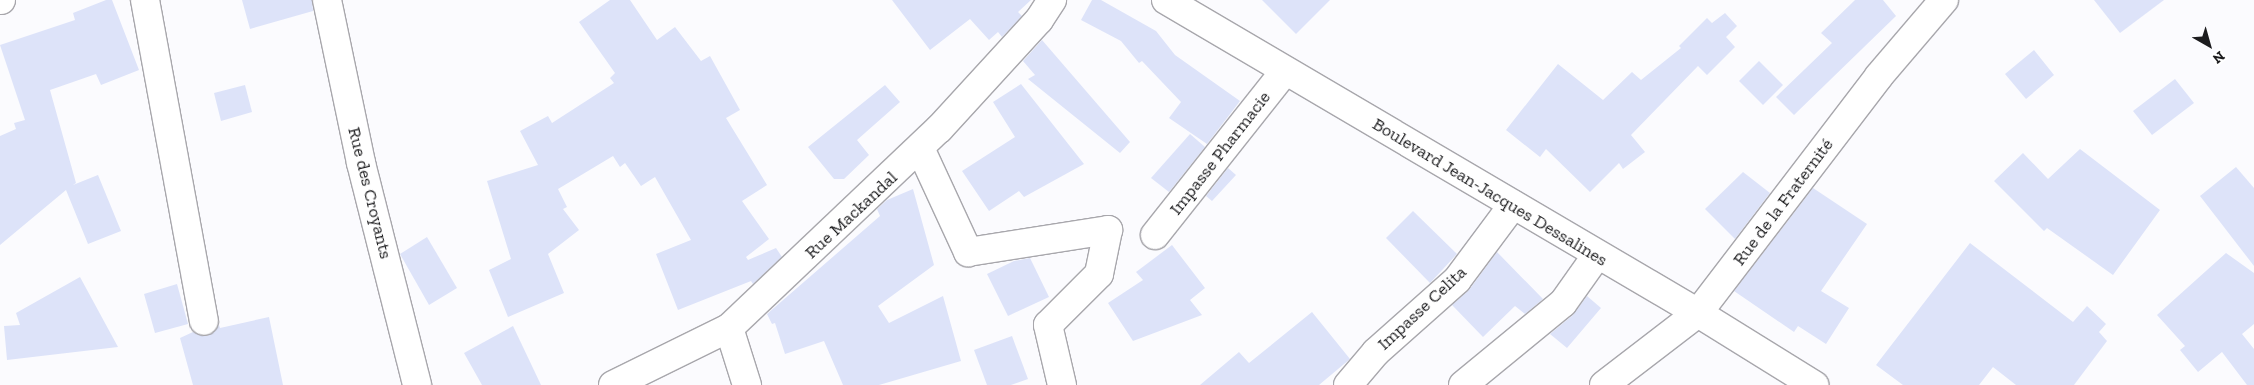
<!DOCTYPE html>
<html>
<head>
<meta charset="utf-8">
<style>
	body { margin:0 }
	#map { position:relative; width:2254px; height:385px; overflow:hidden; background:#fbfbfe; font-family:"Zilla Slab",serif }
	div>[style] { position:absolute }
	.building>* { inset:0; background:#dde3f9 }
	.roads { filter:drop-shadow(1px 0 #a8a7ac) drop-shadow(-1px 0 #a8a7ac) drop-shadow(0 1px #a8a7ac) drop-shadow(0 -1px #a8a7ac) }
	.minor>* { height:28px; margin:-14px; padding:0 14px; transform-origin:14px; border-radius:14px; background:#fff }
	.tertiary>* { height:28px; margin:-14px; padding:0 14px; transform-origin:14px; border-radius:14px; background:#fff }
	span { translate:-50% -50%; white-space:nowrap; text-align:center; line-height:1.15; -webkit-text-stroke:4px #fff; paint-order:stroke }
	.street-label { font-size:18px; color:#1c1c1e }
	.north { position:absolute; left:2184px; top:20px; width:50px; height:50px; -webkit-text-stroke:4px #fff; paint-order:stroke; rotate:142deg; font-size:14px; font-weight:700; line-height:20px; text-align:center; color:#1c1c1e }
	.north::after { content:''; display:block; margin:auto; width:18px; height:22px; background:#1c1c1e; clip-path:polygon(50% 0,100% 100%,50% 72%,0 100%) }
</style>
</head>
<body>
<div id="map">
	<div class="building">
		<i style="clip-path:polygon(106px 0,112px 0,139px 70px,101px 85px,96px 74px,50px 90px,76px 183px,73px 185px,98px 175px,121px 231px,88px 244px,66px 190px,0 245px,0 136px,16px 129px,14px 123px,25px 120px,0 45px,75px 20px,73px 13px)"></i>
		<i style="clip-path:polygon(242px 0,312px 0,313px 11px,250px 29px)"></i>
		<i style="clip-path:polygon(610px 0,630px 0,657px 40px,675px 27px,701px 61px,710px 56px,740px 110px,726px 118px,767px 185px,742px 201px,769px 239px,746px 257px,748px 260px,776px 248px,782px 257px,753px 284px,751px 281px,678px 310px,656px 254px,691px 240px,655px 177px,641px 186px,625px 163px,620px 167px,613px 156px,558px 189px,567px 207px,563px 209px,579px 230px,548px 254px,564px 293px,508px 317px,489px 270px,511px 259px,487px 181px,538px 165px,520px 131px,548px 116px,552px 123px,614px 83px,610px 78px,615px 73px,579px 22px)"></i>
		<i style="clip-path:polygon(892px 0,1031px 0,1018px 12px,1022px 16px,1002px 37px,998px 32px,989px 40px,970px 19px,930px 50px)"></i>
		<i style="clip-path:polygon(1092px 0,1101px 0,1156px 31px,1175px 55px,1240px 101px,1207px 144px,1169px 118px,1181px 102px,1142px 61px,1139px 63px,1121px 41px,1081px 20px)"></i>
		<i style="clip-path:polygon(1262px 0,1330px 0,1296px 34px)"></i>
		<i style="clip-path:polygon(1855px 0,1883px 0,1896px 16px,1794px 115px,1776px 97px,1832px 43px,1821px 33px)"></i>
		<i style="clip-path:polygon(2094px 0,2164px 0,2120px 33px)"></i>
		<i style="clip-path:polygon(1725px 13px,1737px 26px,1726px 37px,1735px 47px,1707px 75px,1698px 66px,1631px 135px,1645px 152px,1623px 169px,1619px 163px,1590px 192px,1546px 149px,1540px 157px,1506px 130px,1558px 64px,1603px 100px,1632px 72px,1641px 80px,1681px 48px,1679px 46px,1707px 18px,1712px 23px)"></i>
		<i style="clip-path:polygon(1042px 40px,1130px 142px,1120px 153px,1028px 79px,1035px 75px,1023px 61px)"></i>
		<i style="clip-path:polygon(2034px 50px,2054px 75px,2026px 99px,2005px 74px)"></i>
		<i style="clip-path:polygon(1759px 61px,1783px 85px,1763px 105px,1739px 81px)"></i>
		<i style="clip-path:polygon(2175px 79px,2194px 103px,2152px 135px,2133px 111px)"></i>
		<i style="clip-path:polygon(1021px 84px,1084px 164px,1024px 197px,1019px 191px,989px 211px,962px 171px,1015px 137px,993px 102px)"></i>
		<i style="clip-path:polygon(245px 85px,252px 112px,221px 121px,214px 93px)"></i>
		<i style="clip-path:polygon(885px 85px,900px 102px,857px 140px,869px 155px,844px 179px,834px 179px,808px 147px)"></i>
		<i style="clip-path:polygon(1190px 134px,1205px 147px,1169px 192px,1151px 178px)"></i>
		<i style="clip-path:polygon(2080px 149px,2160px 210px,2113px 275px,2047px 228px,2044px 231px,1994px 181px,2023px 153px,2048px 179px)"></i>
		<i style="clip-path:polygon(2236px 167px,2254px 188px,2254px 266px,2200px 196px)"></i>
		<i style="clip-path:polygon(1228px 168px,1236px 175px,1212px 201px,1206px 196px)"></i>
		<i style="clip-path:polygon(1743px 172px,1770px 193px,1735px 239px,1705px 209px)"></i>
		<i style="clip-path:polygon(1813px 188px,1867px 224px,1821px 291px,1849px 308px,1826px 344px,1798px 326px,1794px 332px,1734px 291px)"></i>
		<i style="clip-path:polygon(913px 189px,934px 265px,878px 306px,889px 323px,943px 296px,961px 361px,879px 385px,843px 385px,824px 341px,785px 354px,775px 323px,772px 324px,767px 314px,880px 216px,877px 209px,887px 200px)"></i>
		<i style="clip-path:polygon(1413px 211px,1457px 254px,1430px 283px,1386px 238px)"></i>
		<i style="clip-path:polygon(427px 237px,457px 288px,429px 305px,400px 254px)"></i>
		<i style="clip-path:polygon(1970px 243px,2073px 322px,2087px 306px,2106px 324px,2099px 332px,2107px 341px,2074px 385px,2016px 385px,1993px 367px,1979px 385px,1903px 385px,1876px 365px)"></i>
		<i style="clip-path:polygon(1172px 245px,1205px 288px,1190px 300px,1202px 315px,1133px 341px,1108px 303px,1143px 280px,1136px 272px)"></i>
		<i style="clip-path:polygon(1497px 252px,1543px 299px,1525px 314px,1515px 306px,1483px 337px,1452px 305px,1469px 290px)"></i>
		<i style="clip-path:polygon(2226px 253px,2254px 273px,2254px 324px,2242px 334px,2254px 349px,2254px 385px,2247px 385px,2222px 352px,2198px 372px,2180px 350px,2185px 346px,2157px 315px)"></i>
		<i style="clip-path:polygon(1030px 258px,1049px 297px,1008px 316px,987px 274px,1014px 261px)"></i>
		<i style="clip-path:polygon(80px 277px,118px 347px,7px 360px,4px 326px,20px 325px,16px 313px)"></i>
		<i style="clip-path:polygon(177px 284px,188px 324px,155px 333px,144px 294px)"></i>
		<i style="clip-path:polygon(1587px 296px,1601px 308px,1567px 348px,1550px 334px,1573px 315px)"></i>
		<i style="clip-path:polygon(1312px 312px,1350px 359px,1319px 385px,1200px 385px,1239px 352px,1249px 363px)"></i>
		<i style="clip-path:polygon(269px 317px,283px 385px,193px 385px,180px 338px,193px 332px,207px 336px,219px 325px,220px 328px)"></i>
		<i style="clip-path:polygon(513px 326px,541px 385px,482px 385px,464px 353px)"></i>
		<i style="clip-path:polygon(1012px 336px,1028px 379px,1011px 385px,987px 385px,974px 350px)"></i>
	</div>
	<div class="roads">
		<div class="minor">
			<i style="left:0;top:0;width:1px"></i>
			<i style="left:145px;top:0;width:326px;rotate:79.6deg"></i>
			<i style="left:327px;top:0;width:167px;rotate:78.2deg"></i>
			<i style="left:361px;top:163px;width:229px;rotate:75.8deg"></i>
			<i style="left:920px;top:148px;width:115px;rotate:65.2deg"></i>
			<i style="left:968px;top:252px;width:142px;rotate:-8.9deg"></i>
			<i style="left:1108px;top:230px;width:45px;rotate:101.6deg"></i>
			<i style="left:1099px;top:274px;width:72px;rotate:135deg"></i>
			<i style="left:1048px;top:325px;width:62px;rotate:76.9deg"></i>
			<i style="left:1155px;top:235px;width:209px;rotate:-51.6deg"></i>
			<i style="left:729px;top:328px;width:60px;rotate:72.5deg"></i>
			<i style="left:613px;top:385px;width:129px;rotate:-26.2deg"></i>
			<i style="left:729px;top:328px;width:289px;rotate:-43.5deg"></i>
			<i style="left:939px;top:129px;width:148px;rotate:-47.5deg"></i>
			<i style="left:1039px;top:20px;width:24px;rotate:-57deg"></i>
			<i style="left:1348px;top:385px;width:43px;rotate:-49.7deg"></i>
			<i style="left:1376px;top:352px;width:108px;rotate:-41.6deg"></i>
			<i style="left:1457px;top:280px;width:94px;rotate:-53.3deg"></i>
			<i style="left:1463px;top:385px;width:129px;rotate:-39.4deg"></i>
			<i style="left:1563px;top:303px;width:59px;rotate:-54.7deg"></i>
			<i style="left:1604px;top:385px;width:118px;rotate:-37.5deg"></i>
			<i style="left:1698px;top:313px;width:298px;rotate:-52.6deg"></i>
			<i style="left:1879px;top:76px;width:100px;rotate:-49.5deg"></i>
		</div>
		<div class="tertiary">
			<i style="left:1166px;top:0;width:617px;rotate:30.47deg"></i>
			<i style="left:1698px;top:313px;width:137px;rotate:31.8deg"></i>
		</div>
	</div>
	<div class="street-label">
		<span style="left:1220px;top:153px;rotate:-52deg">Impasse Pharmacie</span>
		<span style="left:1490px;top:192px;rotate:31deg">Boulevard Jean-Jacques Dessalines</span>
		<span style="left:370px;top:193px;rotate:76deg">Rue des Croyants</span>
		<span style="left:1783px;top:202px;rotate:-53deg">Rue de la Fraternité</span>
		<span style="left:851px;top:215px;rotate:-43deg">Rue Mackandal</span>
		<span style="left:1422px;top:308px;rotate:-43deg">Impasse Celita</span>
	</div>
	<div class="north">N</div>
</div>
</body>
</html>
